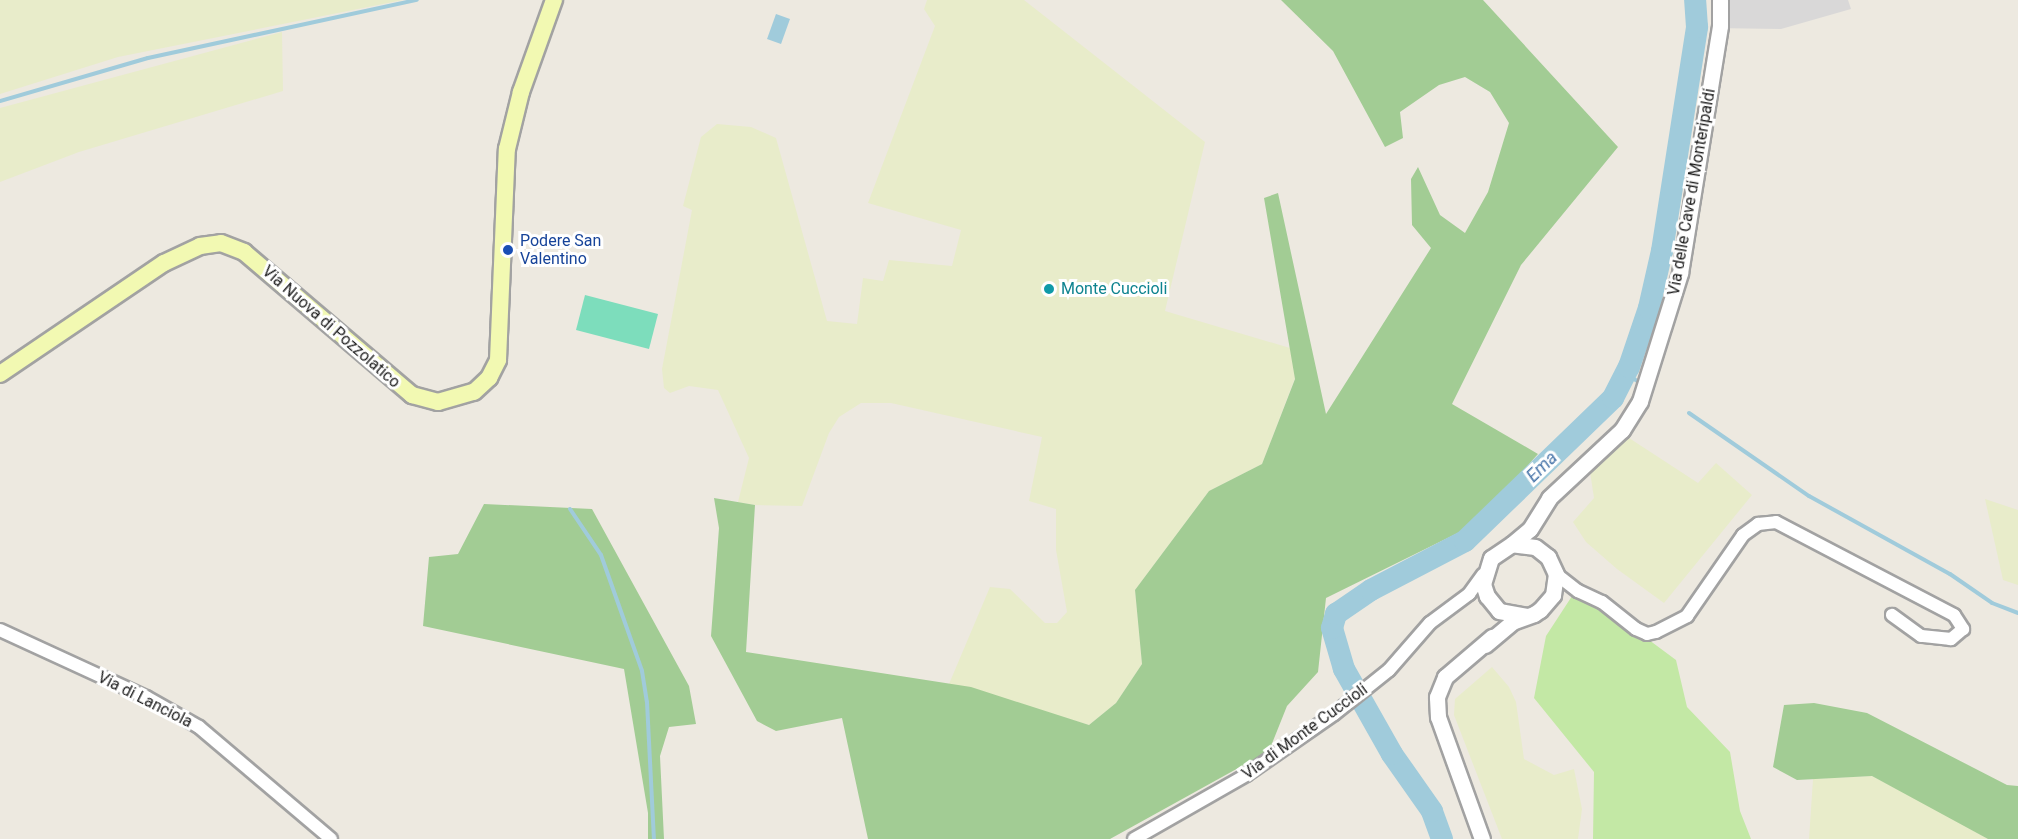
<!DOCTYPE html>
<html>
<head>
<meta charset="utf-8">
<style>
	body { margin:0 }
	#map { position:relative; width:2018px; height:839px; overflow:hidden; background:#ede9e0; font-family:Roboto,sans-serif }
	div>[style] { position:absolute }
	.residential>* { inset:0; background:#d9d8d8 }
	.farmland>* { inset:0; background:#e8ecca }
	.grass>* { inset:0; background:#c3e8a5 }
	.forest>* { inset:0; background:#a2cc94 }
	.pitch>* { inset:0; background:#7dddbc }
	.water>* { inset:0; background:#a0cbdb }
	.stream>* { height:4px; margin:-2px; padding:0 2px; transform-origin:2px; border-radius:2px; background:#a0cbdb }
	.river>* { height:22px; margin:-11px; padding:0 11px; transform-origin:11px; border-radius:11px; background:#a0cbdb }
	.roads { filter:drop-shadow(2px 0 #a2a2a2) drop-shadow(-2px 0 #a2a2a2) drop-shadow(0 2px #a2a2a2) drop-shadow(0 -2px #a2a2a2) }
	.minor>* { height:12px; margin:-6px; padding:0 6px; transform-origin:6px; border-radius:6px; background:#fff }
	.tertiary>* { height:15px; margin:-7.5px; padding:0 7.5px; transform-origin:7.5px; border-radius:7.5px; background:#fff }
	.secondary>* { height:16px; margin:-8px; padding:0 8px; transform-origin:8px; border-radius:8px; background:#f2f9b2 }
	.dots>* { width:16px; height:16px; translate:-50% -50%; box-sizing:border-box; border:3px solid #fff; border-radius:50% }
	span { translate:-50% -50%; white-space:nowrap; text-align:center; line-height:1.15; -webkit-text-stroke:6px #fff; paint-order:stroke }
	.street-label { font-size:16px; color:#1b1b1b }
	.transit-label { font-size:16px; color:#164399 }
	.left { translate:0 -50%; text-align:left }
	.culture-label { font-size:16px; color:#0d838f }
	.water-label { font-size:18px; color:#4875a9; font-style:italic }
</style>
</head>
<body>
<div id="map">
	<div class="residential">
		<i style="clip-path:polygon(1713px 0,1848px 0,1851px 9px,1781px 29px,1713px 28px)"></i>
	</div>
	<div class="farmland">
		<i style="clip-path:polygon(0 0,403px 0,118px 57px,0 94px)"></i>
		<i style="clip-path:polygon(927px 0,1024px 0,1205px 142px,1165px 311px,1290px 348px,1295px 378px,1262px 464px,1209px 491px,1135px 590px,1142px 664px,1116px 703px,1089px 725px,949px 684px,990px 587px,1010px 589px,1045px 623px,1057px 623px,1067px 612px,1056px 550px,1056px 509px,1029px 501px,1042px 437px,891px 403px,861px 403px,839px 417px,829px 433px,802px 506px,755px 505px,738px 502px,749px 458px,718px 390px,689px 386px,670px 393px,664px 388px,662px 369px,692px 210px,683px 206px,701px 137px,717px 124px,751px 127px,776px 138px,827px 321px,857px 324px,863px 278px,883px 281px,889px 260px,952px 266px,961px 230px,868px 203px,935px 26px,924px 9px)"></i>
		<i style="clip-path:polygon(282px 32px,283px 91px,79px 152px,0 182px,0 108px)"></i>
		<i style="clip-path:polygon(1626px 436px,1698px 483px,1716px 463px,1752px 495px,1664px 603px,1617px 569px,1586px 542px,1573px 522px,1594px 498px,1590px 472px)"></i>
		<i style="clip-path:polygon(1985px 499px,2018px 510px,2018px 585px,2003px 580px)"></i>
		<i style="clip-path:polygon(1492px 667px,1509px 687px,1516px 702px,1524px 759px,1554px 775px,1574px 769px,1582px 809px,1578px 839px,1502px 839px,1454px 715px,1455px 699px)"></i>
		<i style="clip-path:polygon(1872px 776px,1926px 804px,1988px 839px,1809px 839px,1813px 779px)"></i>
	</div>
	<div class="grass">
		<i style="clip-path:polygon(1574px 593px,1591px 597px,1676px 660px,1687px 707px,1730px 752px,1740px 811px,1751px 839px,1593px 839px,1594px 772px,1534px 698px,1546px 636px)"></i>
	</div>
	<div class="forest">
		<i style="clip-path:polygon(1281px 0,1483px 0,1618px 147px,1521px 265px,1452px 404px,1538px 454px,1474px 525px,1326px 598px,1318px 672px,1287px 706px,1269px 751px,1110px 839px,868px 839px,842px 718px,776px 731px,757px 721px,711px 636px,719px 528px,714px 498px,755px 505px,746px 652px,971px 687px,1089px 725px,1116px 703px,1142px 664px,1135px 590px,1209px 491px,1262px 464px,1295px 379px,1264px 198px,1278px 193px,1326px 414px,1431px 248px,1412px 225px,1411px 179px,1418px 167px,1440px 215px,1465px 233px,1488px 192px,1509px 123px,1490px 92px,1465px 77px,1439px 85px,1400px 112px,1403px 138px,1385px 147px,1333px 51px)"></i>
		<i style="clip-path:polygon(484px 504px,592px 509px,689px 686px,696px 724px,669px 727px,660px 756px,664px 839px,648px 839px,648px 813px,624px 669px,423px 626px,429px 557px,458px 554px)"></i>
		<i style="clip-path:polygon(1814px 703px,1867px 713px,2007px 785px,2018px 786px,2018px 839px,1988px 839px,1872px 776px,1797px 780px,1773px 767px,1784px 705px)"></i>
	</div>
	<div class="pitch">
		<i style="clip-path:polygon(585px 295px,658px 314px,649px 349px,576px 330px)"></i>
	</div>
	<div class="water">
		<i style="clip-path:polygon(776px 14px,790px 19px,781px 44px,767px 39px)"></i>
	</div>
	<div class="stream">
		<i style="left:0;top:101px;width:154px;rotate:-16.2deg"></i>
		<i style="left:148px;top:58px;width:275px;rotate:-12.2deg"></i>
		<i style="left:1626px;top:374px;width:13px;rotate:32deg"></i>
		<i style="left:1689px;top:413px;width:146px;rotate:34.7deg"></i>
		<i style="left:1809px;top:496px;width:161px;rotate:29deg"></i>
		<i style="left:1950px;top:574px;width:51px;rotate:34.6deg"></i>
		<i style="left:1992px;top:603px;width:28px;rotate:21deg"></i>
		<i style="left:570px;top:509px;width:55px;rotate:56deg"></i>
		<i style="left:601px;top:555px;width:123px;rotate:70.5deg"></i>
		<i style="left:642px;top:671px;width:31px;rotate:81deg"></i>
		<i style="left:647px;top:702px;width:137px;rotate:87.1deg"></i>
	</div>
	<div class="river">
		<i style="left:1442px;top:839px;width:30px;rotate:-110deg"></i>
		<i style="left:1432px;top:811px;width:70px;rotate:-125.1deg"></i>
		<i style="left:1392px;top:754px;width:98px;rotate:-119.5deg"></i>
		<i style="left:1344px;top:669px;width:43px;rotate:-106.3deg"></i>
		<i style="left:1332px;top:628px;width:15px;rotate:-74deg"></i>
		<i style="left:1336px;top:614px;width:42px;rotate:-34.4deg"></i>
		<i style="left:1371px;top:590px;width:106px;rotate:-27.5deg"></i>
		<i style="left:1465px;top:541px;width:206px;rotate:-44deg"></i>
		<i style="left:1613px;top:398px;width:35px;rotate:-63deg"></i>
		<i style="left:1629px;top:367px;width:62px;rotate:-71.3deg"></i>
		<i style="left:1649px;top:308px;width:58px;rotate:-77.2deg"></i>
		<i style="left:1662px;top:251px;width:227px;rotate:-81.1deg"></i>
		<i style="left:1697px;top:27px;width:27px;rotate:-94deg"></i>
	</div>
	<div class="roads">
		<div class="minor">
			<i style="left:1556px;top:574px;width:28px;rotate:38deg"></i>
			<i style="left:1578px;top:591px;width:26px;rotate:25deg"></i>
			<i style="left:1602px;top:602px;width:43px;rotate:38.5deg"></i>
			<i style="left:1636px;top:629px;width:12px;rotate:24deg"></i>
			<i style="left:1647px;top:634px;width:9px;rotate:-13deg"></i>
			<i style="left:1656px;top:632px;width:35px;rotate:-27deg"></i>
			<i style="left:1687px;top:616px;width:98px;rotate:-55.3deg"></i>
			<i style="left:1743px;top:535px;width:19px;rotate:-36deg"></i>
			<i style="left:1758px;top:524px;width:18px;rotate:-6deg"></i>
			<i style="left:1776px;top:522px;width:201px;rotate:27.6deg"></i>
			<i style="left:1954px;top:615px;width:17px;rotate:57deg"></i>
			<i style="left:1963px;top:629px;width:16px;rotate:140deg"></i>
			<i style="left:1951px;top:639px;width:30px;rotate:-174deg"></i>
			<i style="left:1921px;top:636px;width:36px;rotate:-144deg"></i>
			<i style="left:0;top:630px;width:161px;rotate:24.7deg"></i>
			<i style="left:146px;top:697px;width:61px;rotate:29.5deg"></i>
			<i style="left:199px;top:727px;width:173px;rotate:40.3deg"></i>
			<i style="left:1134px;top:839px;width:129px;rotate:-29.7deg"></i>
			<i style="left:1246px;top:775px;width:107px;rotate:-34.7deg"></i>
			<i style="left:1334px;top:714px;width:70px;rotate:-38.7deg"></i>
			<i style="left:1389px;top:670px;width:62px;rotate:-48.9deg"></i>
			<i style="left:1430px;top:623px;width:49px;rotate:-36.6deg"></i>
			<i style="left:1469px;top:594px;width:24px;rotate:-54deg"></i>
		</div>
		<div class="tertiary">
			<i style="left:1512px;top:544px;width:23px;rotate:-40deg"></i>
			<i style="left:1530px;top:529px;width:36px;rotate:-58deg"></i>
			<i style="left:1549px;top:498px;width:100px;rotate:-43deg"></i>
			<i style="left:1622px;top:430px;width:34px;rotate:-58deg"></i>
			<i style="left:1640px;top:401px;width:134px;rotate:-72.6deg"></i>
			<i style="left:1680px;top:273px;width:250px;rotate:-80.8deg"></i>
			<i style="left:1720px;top:26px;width:26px;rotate:-90deg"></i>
			<i style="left:1485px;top:645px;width:35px;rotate:-40deg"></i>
			<i style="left:1512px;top:622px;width:23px;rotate:-20deg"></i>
			<i style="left:1534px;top:614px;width:7px;rotate:-34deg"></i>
			<i style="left:1540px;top:610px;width:20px;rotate:-49deg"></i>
			<i style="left:1553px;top:595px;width:21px;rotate:-82deg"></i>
			<i style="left:1556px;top:574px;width:19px;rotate:-115deg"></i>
			<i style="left:1548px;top:557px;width:16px;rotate:-142deg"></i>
			<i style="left:1535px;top:547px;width:23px;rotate:-173deg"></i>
			<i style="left:1512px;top:544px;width:25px;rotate:146deg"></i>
			<i style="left:1491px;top:558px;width:27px;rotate:107deg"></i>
			<i style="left:1483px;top:584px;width:13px;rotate:72deg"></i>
			<i style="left:1487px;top:596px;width:19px;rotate:51deg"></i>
			<i style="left:1499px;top:611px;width:28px;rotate:10deg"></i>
			<i style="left:1482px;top:839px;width:130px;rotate:-109.8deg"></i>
			<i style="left:1438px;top:717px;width:20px;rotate:-93deg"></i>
			<i style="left:1437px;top:697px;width:22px;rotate:-68deg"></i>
			<i style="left:1445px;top:677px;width:62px;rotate:-40.4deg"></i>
		</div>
		<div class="secondary">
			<i style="left:0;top:374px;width:198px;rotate:-34.1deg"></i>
			<i style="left:164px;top:263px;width:40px;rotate:-25deg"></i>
			<i style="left:200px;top:246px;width:21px;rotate:-8deg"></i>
			<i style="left:221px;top:243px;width:25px;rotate:21deg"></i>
			<i style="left:244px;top:252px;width:221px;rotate:40.4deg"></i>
			<i style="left:412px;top:395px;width:27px;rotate:15deg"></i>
			<i style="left:438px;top:402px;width:37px;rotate:-16deg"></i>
			<i style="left:474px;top:392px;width:21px;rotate:-43deg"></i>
			<i style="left:489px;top:378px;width:20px;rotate:-63deg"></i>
			<i style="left:498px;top:360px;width:211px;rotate:-87.6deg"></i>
			<i style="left:507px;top:149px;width:59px;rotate:-76.2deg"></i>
			<i style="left:521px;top:92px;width:98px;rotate:-70.3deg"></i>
		</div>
	</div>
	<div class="dots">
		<i style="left:508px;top:250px;background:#1a4fb4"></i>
		<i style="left:1049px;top:289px;background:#0f9aa8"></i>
	</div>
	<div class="street-label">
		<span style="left:1692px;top:192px;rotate:-80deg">Via delle Cave di Monteripaldi</span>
		<span style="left:331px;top:327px;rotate:41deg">Via Nuova di Pozzolatico</span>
		<span style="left:145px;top:700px;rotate:27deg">Via di Lanciola</span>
		<span style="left:1305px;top:732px;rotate:-36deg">Via di Monte Cuccioli</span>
	</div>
	<div class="transit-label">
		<span class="left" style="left:520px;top:250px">Podere San<br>Valentino</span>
	</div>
	<div class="culture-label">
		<span class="left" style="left:1061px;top:289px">Monte Cuccioli</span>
	</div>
	<div class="water-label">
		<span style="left:1542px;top:467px;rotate:-44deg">Ema</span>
	</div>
</div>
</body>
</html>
